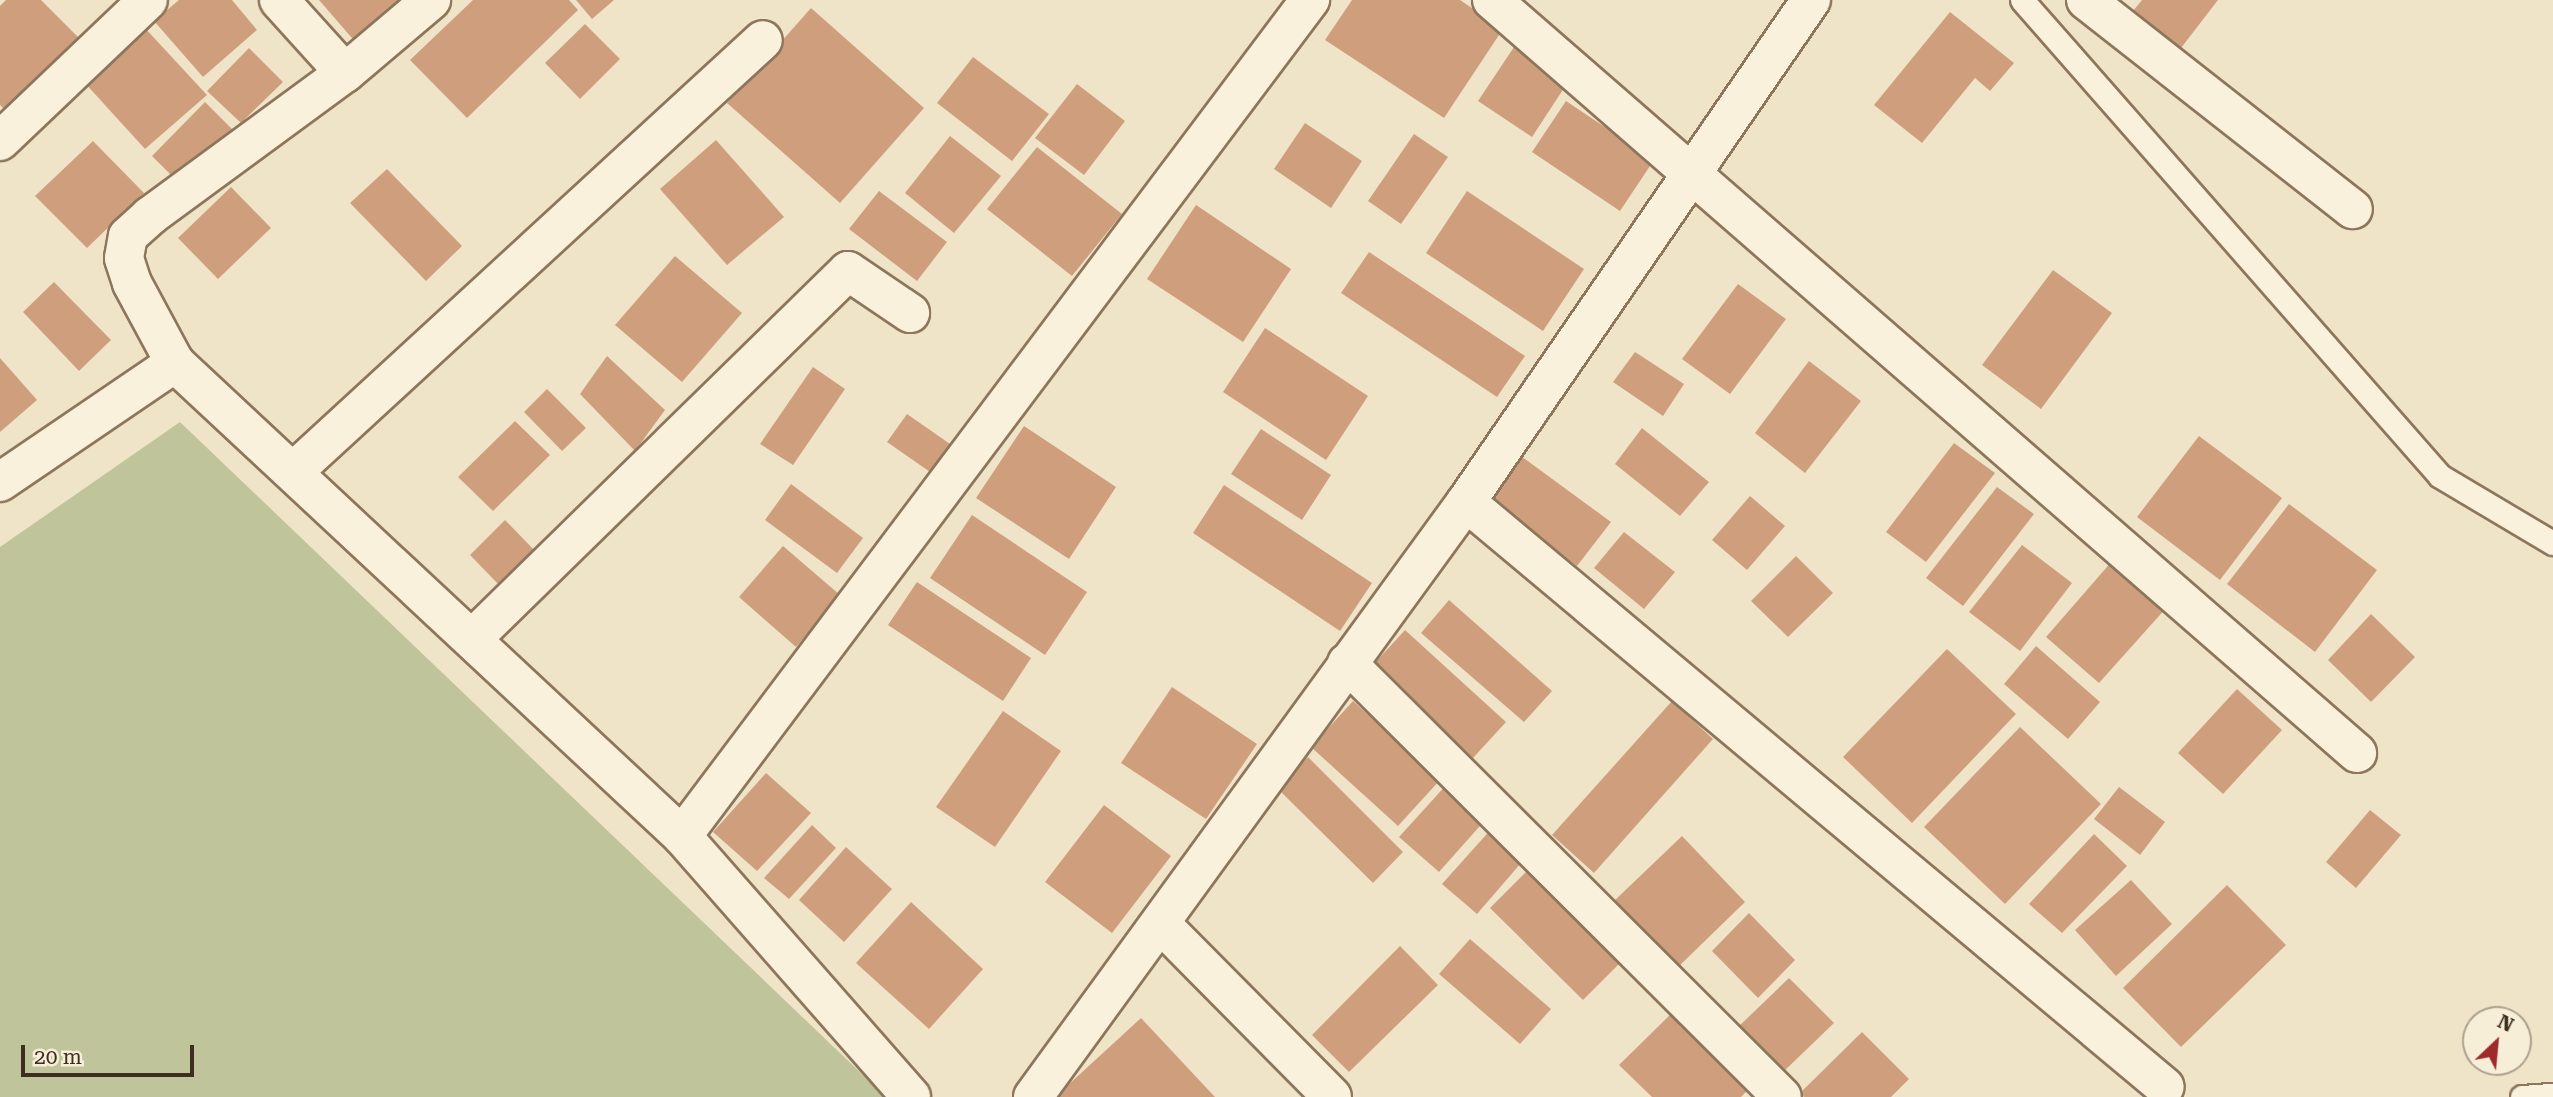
<!DOCTYPE html>
<html>
<head>
<meta charset="utf-8">
<style>
	body { margin:0 }
	#map { position:relative; width:2553px; height:1097px; overflow:hidden; background:#f0e4c8; font-family:"Roboto Serif",serif }
	div>[style] { position:absolute }
	.cemetery>* { inset:0; background:#bfc49a }
	.building>* { inset:0; background:#cf9f7d }
	.roads { filter:drop-shadow(2px 0 #8d765c) drop-shadow(-2px 0 #8d765c) drop-shadow(0 2px #8d765c) drop-shadow(0 -2px #8d765c) }
	.lane>* { height:23px; margin:-11.5px; padding:0 11.5px; transform-origin:11.5px; border-radius:11.5px; background:#faf1dc }
	.street>* { height:38px; margin:-19px; padding:0 19px; transform-origin:19px; border-radius:19px; background:#faf1dc }
	span { translate:-50% -50%; white-space:nowrap; text-align:center; line-height:1.15; -webkit-text-stroke:6px #f7eed8; paint-order:stroke }
	.north { position:absolute; left:2462px; top:1006px; width:70px; height:70px; box-sizing:border-box; background:#f7eed8; border:2px solid #ada18e; border-radius:50%; rotate:26deg; font-size:19px; font-weight:700; line-height:28px; text-align:center; color:#3d2e20 }
	.north::after { content:''; display:block; margin:auto; width:24px; height:32px; background:#9e2a2b; clip-path:polygon(50% 0,100% 100%,50% 72%,0 100%) }
	.scale { position:absolute; left:21px; top:1045px; width:173px; height:32px; box-sizing:border-box; border:4px solid #3d2e20; border-top:0; padding-left:9px; font-size:21px; line-height:24px; white-space:nowrap; color:#3d2e20; -webkit-text-stroke:5px #f7eed8; paint-order:stroke }
</style>
</head>
<body>
<div id="map">
	<div class="cemetery">
		<i style="clip-path:polygon(180px 422px,886px 1097px,0 1097px,0 547px)"></i>
	</div>
	<div class="building">
		<i style="clip-path:polygon(6px 0,41px 0,86px 45px,13px 118px,0 105px,0 6px)"></i>
		<i style="clip-path:polygon(179px 0,232px 0,257px 30px,203px 77px,154px 21px)"></i>
		<i style="clip-path:polygon(319px 0,404px 0,364px 52px)"></i>
		<i style="clip-path:polygon(473px 0,569px 0,578px 10px,467px 118px,410px 60px)"></i>
		<i style="clip-path:polygon(576px 0,614px 0,592px 19px)"></i>
		<i style="clip-path:polygon(1352px 0,1460px 0,1503px 29px,1444px 118px,1325px 40px)"></i>
		<i style="clip-path:polygon(2142px 0,2218px 0,2181px 48px,2133px 11px)"></i>
		<i style="clip-path:polygon(811px 8px,924px 108px,840px 203px,727px 103px)"></i>
		<i style="clip-path:polygon(1950px 12px,2014px 63px,1990px 91px,1975px 78px,1922px 143px,1874px 105px)"></i>
		<i style="clip-path:polygon(585px 24px,620px 59px,580px 99px,545px 63px)"></i>
		<i style="clip-path:polygon(144px 27px,207px 95px,145px 149px,84px 82px)"></i>
		<i style="clip-path:polygon(1514px 47px,1568px 82px,1532px 137px,1478px 101px)"></i>
		<i style="clip-path:polygon(249px 48px,283px 82px,241px 123px,207px 91px)"></i>
		<i style="clip-path:polygon(973px 57px,1049px 114px,1012px 161px,937px 103px)"></i>
		<i style="clip-path:polygon(1077px 84px,1125px 121px,1084px 175px,1035px 138px)"></i>
		<i style="clip-path:polygon(1566px 101px,1654px 160px,1620px 211px,1532px 152px)"></i>
		<i style="clip-path:polygon(205px 102px,235px 132px,182px 186px,152px 156px)"></i>
		<i style="clip-path:polygon(1305px 123px,1362px 161px,1331px 208px,1274px 169px)"></i>
		<i style="clip-path:polygon(1414px 134px,1448px 157px,1401px 224px,1368px 201px)"></i>
		<i style="clip-path:polygon(950px 136px,1001px 176px,954px 233px,905px 193px)"></i>
		<i style="clip-path:polygon(716px 140px,784px 217px,727px 265px,660px 189px)"></i>
		<i style="clip-path:polygon(93px 141px,144px 193px,87px 248px,35px 196px)"></i>
		<i style="clip-path:polygon(1037px 147px,1122px 214px,1072px 276px,987px 209px)"></i>
		<i style="clip-path:polygon(387px 169px,462px 246px,426px 281px,350px 203px)"></i>
		<i style="clip-path:polygon(231px 187px,271px 228px,218px 279px,178px 238px)"></i>
		<i style="clip-path:polygon(879px 191px,947px 242px,917px 281px,849px 229px)"></i>
		<i style="clip-path:polygon(1467px 191px,1584px 269px,1543px 331px,1426px 253px)"></i>
		<i style="clip-path:polygon(1196px 205px,1291px 269px,1243px 342px,1147px 279px)"></i>
		<i style="clip-path:polygon(1369px 252px,1525px 356px,1497px 397px,1341px 293px)"></i>
		<i style="clip-path:polygon(675px 256px,742px 313px,682px 382px,615px 325px)"></i>
		<i style="clip-path:polygon(2053px 270px,2112px 313px,2041px 409px,1982px 365px)"></i>
		<i style="clip-path:polygon(54px 282px,111px 340px,79px 371px,23px 312px)"></i>
		<i style="clip-path:polygon(1738px 284px,1786px 319px,1730px 394px,1682px 359px)"></i>
		<i style="clip-path:polygon(1265px 328px,1368px 396px,1326px 460px,1223px 392px)"></i>
		<i style="clip-path:polygon(1635px 352px,1684px 384px,1663px 416px,1613px 382px)"></i>
		<i style="clip-path:polygon(607px 356px,665px 410px,635px 451px,580px 394px)"></i>
		<i style="clip-path:polygon(0 358px,37px 400px,0 432px)"></i>
		<i style="clip-path:polygon(1809px 361px,1861px 401px,1805px 473px,1755px 433px)"></i>
		<i style="clip-path:polygon(813px 367px,845px 389px,793px 465px,760px 444px)"></i>
		<i style="clip-path:polygon(547px 389px,586px 428px,562px 451px,524px 412px)"></i>
		<i style="clip-path:polygon(907px 414px,963px 453px,943px 481px,887px 442px)"></i>
		<i style="clip-path:polygon(515px 421px,550px 455px,493px 511px,458px 477px)"></i>
		<i style="clip-path:polygon(1024px 426px,1116px 487px,1069px 559px,976px 498px)"></i>
		<i style="clip-path:polygon(1642px 428px,1709px 482px,1680px 516px,1615px 464px)"></i>
		<i style="clip-path:polygon(1261px 429px,1331px 475px,1302px 520px,1231px 474px)"></i>
		<i style="clip-path:polygon(2199px 436px,2282px 498px,2220px 580px,2137px 517px)"></i>
		<i style="clip-path:polygon(1954px 443px,1995px 473px,1926px 562px,1886px 532px)"></i>
		<i style="clip-path:polygon(1521px 456px,1611px 522px,1577px 566px,1488px 500px)"></i>
		<i style="clip-path:polygon(791px 484px,863px 538px,837px 573px,765px 520px)"></i>
		<i style="clip-path:polygon(1224px 485px,1372px 583px,1340px 631px,1193px 533px)"></i>
		<i style="clip-path:polygon(1997px 487px,2034px 514px,1963px 606px,1926px 578px)"></i>
		<i style="clip-path:polygon(1750px 496px,1785px 526px,1747px 570px,1712px 540px)"></i>
		<i style="clip-path:polygon(2289px 504px,2377px 570px,2315px 652px,2227px 584px)"></i>
		<i style="clip-path:polygon(972px 515px,1087px 592px,1045px 655px,930px 578px)"></i>
		<i style="clip-path:polygon(505px 520px,537px 553px,501px 587px,470px 555px)"></i>
		<i style="clip-path:polygon(1624px 532px,1675px 572px,1644px 609px,1594px 568px)"></i>
		<i style="clip-path:polygon(2022px 545px,2072px 583px,2020px 651px,1969px 612px)"></i>
		<i style="clip-path:polygon(783px 546px,840px 595px,796px 647px,739px 597px)"></i>
		<i style="clip-path:polygon(1796px 556px,1833px 593px,1788px 637px,1751px 601px)"></i>
		<i style="clip-path:polygon(2113px 560px,2167px 607px,2099px 683px,2046px 637px)"></i>
		<i style="clip-path:polygon(917px 582px,1031px 658px,1003px 701px,888px 625px)"></i>
		<i style="clip-path:polygon(1449px 600px,1552px 691px,1524px 722px,1421px 633px)"></i>
		<i style="clip-path:polygon(2371px 614px,2415px 657px,2371px 702px,2328px 660px)"></i>
		<i style="clip-path:polygon(1405px 630px,1506px 722px,1473px 758px,1371px 667px)"></i>
		<i style="clip-path:polygon(2036px 646px,2100px 702px,2068px 739px,2004px 684px)"></i>
		<i style="clip-path:polygon(1947px 649px,2016px 714px,1912px 823px,1843px 757px)"></i>
		<i style="clip-path:polygon(1172px 687px,1257px 744px,1206px 819px,1121px 763px)"></i>
		<i style="clip-path:polygon(2237px 689px,2282px 730px,2223px 794px,2178px 753px)"></i>
		<i style="clip-path:polygon(1353px 701px,1440px 780px,1398px 826px,1311px 747px)"></i>
		<i style="clip-path:polygon(1672px 701px,1713px 739px,1594px 873px,1552px 835px)"></i>
		<i style="clip-path:polygon(1003px 711px,1061px 751px,995px 847px,936px 807px)"></i>
		<i style="clip-path:polygon(2020px 727px,2101px 804px,2005px 904px,1924px 827px)"></i>
		<i style="clip-path:polygon(1308px 757px,1403px 852px,1373px 883px,1277px 788px)"></i>
		<i style="clip-path:polygon(766px 773px,811px 813px,757px 871px,713px 832px)"></i>
		<i style="clip-path:polygon(1448px 783px,1487px 818px,1439px 872px,1399px 837px)"></i>
		<i style="clip-path:polygon(2119px 787px,2165px 822px,2140px 855px,2094px 819px)"></i>
		<i style="clip-path:polygon(1104px 805px,1171px 856px,1112px 933px,1045px 882px)"></i>
		<i style="clip-path:polygon(2370px 810px,2401px 835px,2356px 888px,2326px 862px)"></i>
		<i style="clip-path:polygon(812px 825px,836px 848px,789px 899px,764px 878px)"></i>
		<i style="clip-path:polygon(1493px 827px,1527px 856px,1477px 914px,1442px 884px)"></i>
		<i style="clip-path:polygon(2094px 834px,2127px 866px,2062px 933px,2029px 904px)"></i>
		<i style="clip-path:polygon(1682px 836px,1745px 902px,1676px 969px,1612px 903px)"></i>
		<i style="clip-path:polygon(846px 847px,892px 889px,844px 942px,799px 900px)"></i>
		<i style="clip-path:polygon(1529px 869px,1622px 961px,1583px 1000px,1490px 908px)"></i>
		<i style="clip-path:polygon(2131px 880px,2172px 924px,2116px 976px,2075px 930px)"></i>
		<i style="clip-path:polygon(2227px 885px,2286px 945px,2181px 1047px,2123px 988px)"></i>
		<i style="clip-path:polygon(911px 902px,983px 969px,929px 1029px,856px 963px)"></i>
		<i style="clip-path:polygon(1749px 913px,1795px 960px,1758px 998px,1712px 951px)"></i>
		<i style="clip-path:polygon(1470px 939px,1551px 1009px,1520px 1044px,1439px 974px)"></i>
		<i style="clip-path:polygon(1400px 946px,1438px 985px,1349px 1072px,1312px 1035px)"></i>
		<i style="clip-path:polygon(1789px 978px,1834px 1023px,1780px 1075px,1735px 1030px)"></i>
		<i style="clip-path:polygon(1676px 1009px,1753px 1085px,1741px 1097px,1652px 1097px,1619px 1065px)"></i>
		<i style="clip-path:polygon(1141px 1018px,1215px 1097px,1055px 1097px)"></i>
		<i style="clip-path:polygon(1862px 1032px,1909px 1079px,1891px 1097px,1804px 1097px,1800px 1093px)"></i>
	</div>
	<div class="roads">
		<div class="lane">
			<i style="left:2022px;top:0;width:633px;rotate:48.71deg"></i>
			<i style="left:2440px;top:476px;width:131px;rotate:30.7deg"></i>
			<i style="left:2522px;top:1097px;width:31px;rotate:-4deg"></i>
		</div>
		<div class="street">
			<i style="left:279px;top:0;width:98px;rotate:47.9deg"></i>
			<i style="left:1492px;top:0;width:1147px;rotate:41.04deg"></i>
			<i style="left:2086px;top:0;width:339px;rotate:38.1deg"></i>
			<i style="left:0;top:141px;width:204px;rotate:-43.6deg"></i>
			<i style="left:175px;top:363px;width:91px;rotate:-118.3deg"></i>
			<i style="left:132px;top:283px;width:26px;rotate:-108deg"></i>
			<i style="left:124px;top:258px;width:22px;rotate:-80deg"></i>
			<i style="left:128px;top:236px;width:30px;rotate:-42deg"></i>
			<i style="left:150px;top:216px;width:242px;rotate:-36.3deg"></i>
			<i style="left:345px;top:73px;width:113px;rotate:-40.3deg"></i>
			<i style="left:293px;top:472px;width:638px;rotate:-42.59deg"></i>
			<i style="left:0;top:482px;width:212px;rotate:-34.2deg"></i>
			<i style="left:175px;top:363px;width:693px;rotate:43.01deg"></i>
			<i style="left:682px;top:836px;width:347px;rotate:48.7deg"></i>
			<i style="left:1466px;top:502px;width:911px;rotate:39.93deg"></i>
			<i style="left:472px;top:639px;width:526px;rotate:-44.38deg"></i>
			<i style="left:848px;top:271px;width:75px;rotate:34.1deg"></i>
			<i style="left:1347px;top:663px;width:614px;rotate:44.93deg"></i>
			<i style="left:682px;top:836px;width:1046px;rotate:-53.09deg"></i>
			<i style="left:1161px;top:924px;width:243px;rotate:45.3deg"></i>
			<i style="left:1033px;top:1097px;width:736px;rotate:-53.96deg"></i>
			<i style="left:1466px;top:502px;width:609px;rotate:-55.5deg"></i>
		</div>
	</div>
	<div class="north">N</div>
	<div class="scale">20 m</div>
</div>
</body>
</html>
